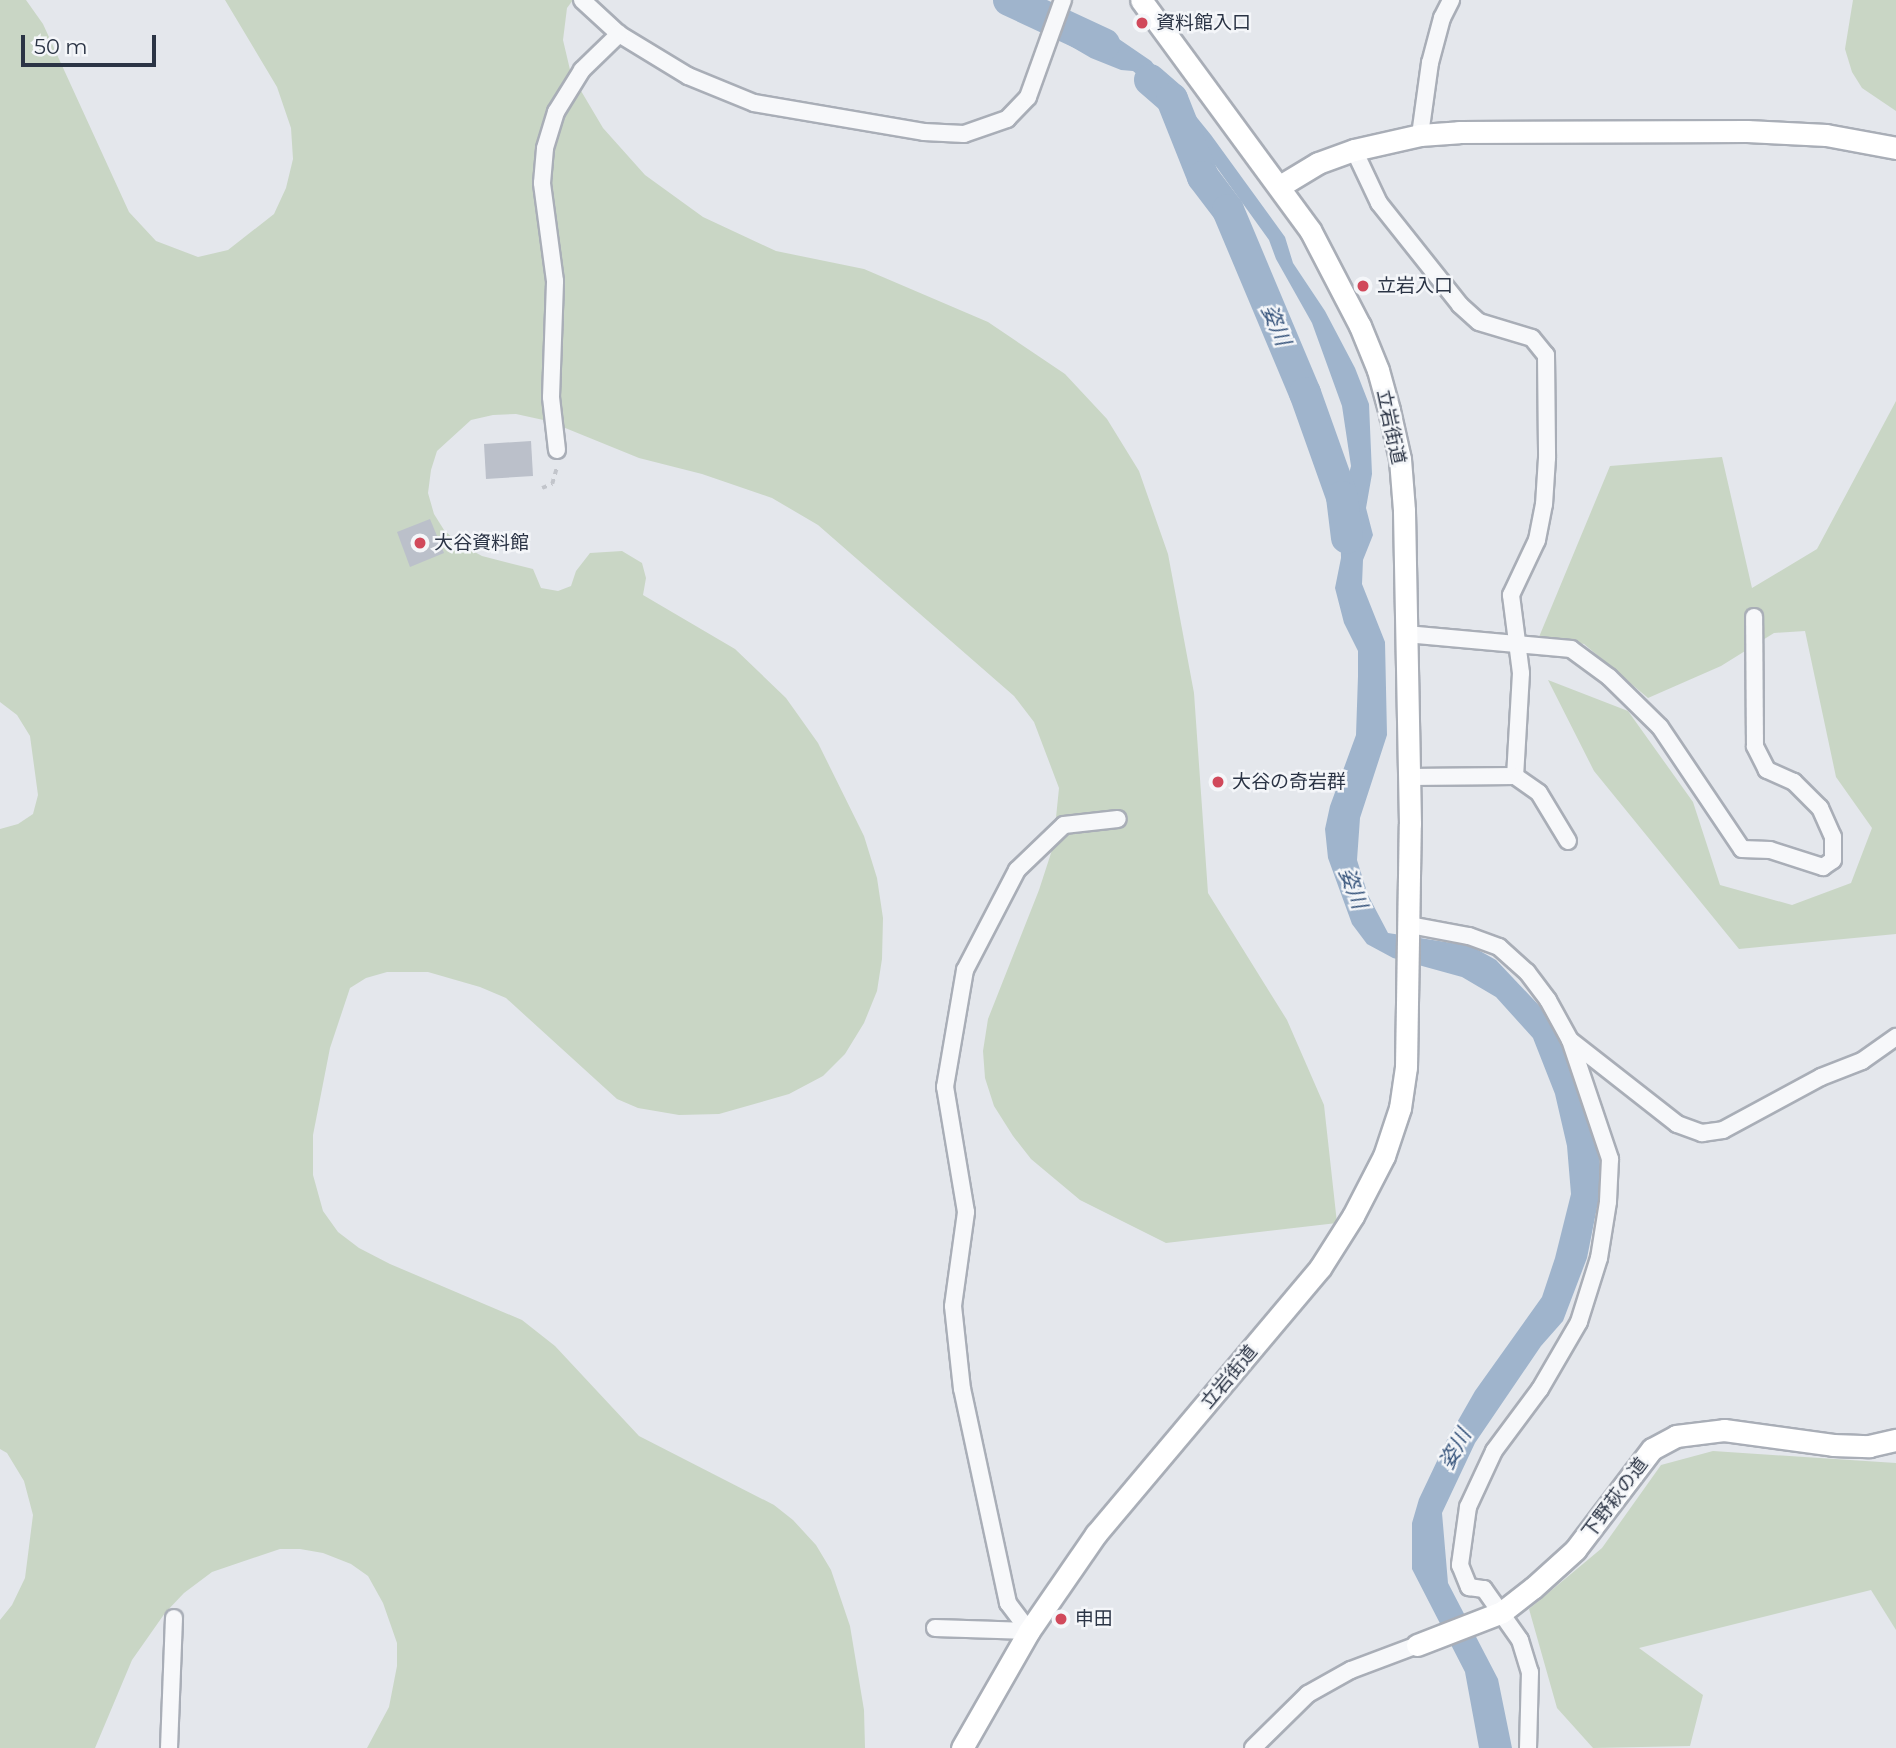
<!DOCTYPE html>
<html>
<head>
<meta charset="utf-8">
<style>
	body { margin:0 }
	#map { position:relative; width:1896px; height:1748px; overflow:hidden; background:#e4e7ec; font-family:Montserrat,"Noto Sans JP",sans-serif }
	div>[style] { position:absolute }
	.green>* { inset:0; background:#c9d6c5 }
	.water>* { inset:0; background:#9fb4cc }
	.river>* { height:32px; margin:-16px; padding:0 16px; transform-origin:16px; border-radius:16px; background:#9fb4cc }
	.building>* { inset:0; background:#bbc0ca }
	.path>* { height:3.5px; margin-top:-1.75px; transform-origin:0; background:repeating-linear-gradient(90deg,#c2c5cb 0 5px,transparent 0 10px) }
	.roads { filter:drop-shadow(2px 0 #a9aeb7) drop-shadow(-2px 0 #a9aeb7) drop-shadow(0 2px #a9aeb7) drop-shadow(0 -2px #a9aeb7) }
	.street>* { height:16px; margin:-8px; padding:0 8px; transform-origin:8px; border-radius:8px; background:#f7f8fa }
	.secondary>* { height:21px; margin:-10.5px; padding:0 10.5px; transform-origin:10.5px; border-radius:10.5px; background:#fff }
	.dots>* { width:19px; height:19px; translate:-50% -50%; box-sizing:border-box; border:4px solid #f4f6f9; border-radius:50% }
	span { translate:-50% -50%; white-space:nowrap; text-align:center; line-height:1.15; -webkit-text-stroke:5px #f4f6f9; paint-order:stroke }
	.poi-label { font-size:19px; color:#2b3445 }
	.left { translate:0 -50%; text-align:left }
	.street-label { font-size:19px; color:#2b3445 }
	.water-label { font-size:21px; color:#34527a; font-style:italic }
	.scale { position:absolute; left:21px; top:35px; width:135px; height:32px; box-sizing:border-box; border:4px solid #2b3445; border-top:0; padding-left:9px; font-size:21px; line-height:24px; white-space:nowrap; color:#2b3445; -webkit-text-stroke:5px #f4f6f9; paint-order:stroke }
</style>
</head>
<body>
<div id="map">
	<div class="green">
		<i style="clip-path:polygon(0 0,26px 0,43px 24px,129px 212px,156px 241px,198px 257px,228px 250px,274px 214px,286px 188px,293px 159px,291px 128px,277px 87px,225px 0,573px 0,567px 8px,563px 40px,571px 74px,603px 128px,645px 175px,703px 217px,776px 251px,864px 269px,988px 322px,1065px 374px,1107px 419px,1139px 471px,1168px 554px,1194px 693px,1208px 893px,1287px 1020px,1324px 1105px,1337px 1223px,1166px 1243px,1080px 1200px,1031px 1159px,1013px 1136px,994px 1106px,985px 1078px,983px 1051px,988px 1019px,1039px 890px,1053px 847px,1059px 788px,1034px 722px,1014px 696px,818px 525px,772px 498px,702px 474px,639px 458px,548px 421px,516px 414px,493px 415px,471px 420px,437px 451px,431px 470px,428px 493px,434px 514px,444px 530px,458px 543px,482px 556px,533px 569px,541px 588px,558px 591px,571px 586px,576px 571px,590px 553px,622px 551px,642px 563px,646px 578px,643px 595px,735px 649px,786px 698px,818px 743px,864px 836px,877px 878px,883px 918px,882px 959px,877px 991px,864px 1023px,845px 1054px,823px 1076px,789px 1094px,719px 1114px,679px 1115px,638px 1108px,617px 1099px,506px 998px,480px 987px,428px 972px,387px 972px,366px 978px,350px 988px,330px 1048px,313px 1135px,313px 1175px,323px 1211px,338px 1232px,359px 1248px,390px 1264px,522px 1320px,555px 1346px,639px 1436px,774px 1505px,793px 1520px,816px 1545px,831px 1570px,850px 1626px,864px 1710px,865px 1748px,367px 1748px,389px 1707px,397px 1666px,397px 1643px,383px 1603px,368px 1576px,351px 1564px,323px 1553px,300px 1549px,280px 1549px,212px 1572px,184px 1593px,165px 1613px,132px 1660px,95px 1748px,0 1748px,0 1620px,12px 1605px,25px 1578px,33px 1515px,24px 1481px,7px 1453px,0 1449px,0 829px,18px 824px,33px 814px,38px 795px,30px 736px,17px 715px,0 702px)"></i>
		<i style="clip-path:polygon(1853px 0,1896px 0,1896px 111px,1862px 88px,1852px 72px,1845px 49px)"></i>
		<i style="clip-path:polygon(1896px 401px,1896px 934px,1739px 949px,1594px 771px,1548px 680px,1628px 711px,1693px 802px,1720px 885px,1792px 905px,1851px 883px,1872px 828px,1836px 777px,1805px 631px,1774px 633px,1721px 666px,1648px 698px,1584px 644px,1539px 637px,1610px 466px,1722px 457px,1752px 588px,1817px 549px)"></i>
		<i style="clip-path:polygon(1713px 1451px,1896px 1463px,1896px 1630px,1871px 1590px,1639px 1648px,1703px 1695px,1690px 1746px,1593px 1748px,1557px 1708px,1529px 1609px,1602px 1548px,1661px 1465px)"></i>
	</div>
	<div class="water">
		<i style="clip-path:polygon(1066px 13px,1113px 35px,1151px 61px,1211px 135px,1285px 237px,1293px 263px,1325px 311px,1355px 368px,1369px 404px,1372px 474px,1366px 508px,1373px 535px,1363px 560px,1362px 584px,1385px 642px,1387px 735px,1360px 818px,1357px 860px,1368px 895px,1388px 933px,1471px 946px,1496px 960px,1548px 1015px,1576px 1071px,1599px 1146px,1601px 1187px,1587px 1258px,1563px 1321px,1541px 1346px,1475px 1443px,1442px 1513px,1448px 1583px,1498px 1679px,1512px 1748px,1479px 1748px,1465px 1672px,1412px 1569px,1412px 1523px,1419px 1499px,1447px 1440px,1475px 1391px,1542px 1297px,1555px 1258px,1571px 1194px,1567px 1146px,1555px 1094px,1533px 1038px,1496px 997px,1462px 977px,1393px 958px,1367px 944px,1352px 924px,1328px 858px,1325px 829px,1330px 806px,1356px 735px,1358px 676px,1358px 651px,1344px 623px,1335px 588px,1341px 558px,1340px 508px,1351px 466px,1342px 406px,1312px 323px,1276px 259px,1269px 240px,1169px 101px,1133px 71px,1121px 70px,1091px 58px,1067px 44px,1062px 38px)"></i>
	</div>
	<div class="river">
		<i style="left:1009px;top:0;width:105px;rotate:24.9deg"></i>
		<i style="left:1150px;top:80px;width:29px;rotate:41deg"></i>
		<i style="left:1172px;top:99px;width:84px;rotate:68.3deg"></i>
		<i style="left:1203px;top:177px;width:41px;rotate:52.9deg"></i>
		<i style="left:1228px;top:210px;width:199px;rotate:67.2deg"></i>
		<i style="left:1305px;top:393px;width:110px;rotate:70.4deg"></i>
		<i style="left:1342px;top:497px;width:41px;rotate:83deg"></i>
	</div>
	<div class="building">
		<i style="clip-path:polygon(531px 441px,533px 476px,486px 479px,484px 444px)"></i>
		<i style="clip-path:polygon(430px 519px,444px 553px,410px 567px,397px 532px)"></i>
	</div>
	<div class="path">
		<i style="left:542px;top:488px;width:11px;rotate:-22deg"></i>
		<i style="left:552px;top:484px;width:19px;rotate:-74deg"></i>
	</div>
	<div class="roads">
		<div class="street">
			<i style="left:582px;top:0;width:50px;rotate:42.6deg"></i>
			<i style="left:619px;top:34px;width:81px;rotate:31.3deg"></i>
			<i style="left:688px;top:76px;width:71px;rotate:22.2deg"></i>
			<i style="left:754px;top:103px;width:172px;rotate:9.7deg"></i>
			<i style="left:924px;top:132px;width:40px;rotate:2.9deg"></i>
			<i style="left:964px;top:134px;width:46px;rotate:-19.2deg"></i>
			<i style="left:1007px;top:119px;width:30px;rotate:-46deg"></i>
			<i style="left:1028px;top:97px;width:103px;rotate:-70.2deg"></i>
			<i style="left:1420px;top:135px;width:73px;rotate:-82.1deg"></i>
			<i style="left:1430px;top:63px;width:47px;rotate:-75.1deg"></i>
			<i style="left:1442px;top:18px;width:20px;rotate:-63deg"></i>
			<i style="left:1354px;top:150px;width:59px;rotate:64.7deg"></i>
			<i style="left:1379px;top:203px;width:130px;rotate:51.5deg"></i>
			<i style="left:1460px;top:305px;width:25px;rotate:42deg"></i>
			<i style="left:1479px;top:322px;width:55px;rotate:16.8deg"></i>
			<i style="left:1532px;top:338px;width:22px;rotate:51deg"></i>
			<i style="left:1546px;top:355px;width:103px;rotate:89.4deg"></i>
			<i style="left:1547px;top:458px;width:46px;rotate:93.7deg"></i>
			<i style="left:1544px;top:504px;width:37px;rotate:101deg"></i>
			<i style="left:1537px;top:540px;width:61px;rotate:115.3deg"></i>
			<i style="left:1511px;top:595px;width:79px;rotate:82.7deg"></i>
			<i style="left:1521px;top:673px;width:103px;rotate:93.3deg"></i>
			<i style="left:557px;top:450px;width:53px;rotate:-96.5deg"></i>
			<i style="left:551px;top:397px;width:116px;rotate:-88deg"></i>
			<i style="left:555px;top:281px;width:99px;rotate:-97.6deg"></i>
			<i style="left:542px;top:183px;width:35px;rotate:-85deg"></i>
			<i style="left:545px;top:148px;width:38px;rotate:-73deg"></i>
			<i style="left:556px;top:112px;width:49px;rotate:-58.2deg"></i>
			<i style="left:582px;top:70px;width:52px;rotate:-44.2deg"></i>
			<i style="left:1406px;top:634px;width:166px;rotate:5.2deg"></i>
			<i style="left:1571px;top:649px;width:47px;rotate:36.4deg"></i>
			<i style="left:1609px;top:677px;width:71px;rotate:44.4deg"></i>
			<i style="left:1660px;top:727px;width:147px;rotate:56.1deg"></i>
			<i style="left:1742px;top:849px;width:28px;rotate:2deg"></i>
			<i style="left:1770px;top:850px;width:56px;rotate:17.8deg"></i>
			<i style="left:1823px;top:867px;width:12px;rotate:-35deg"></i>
			<i style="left:1833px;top:860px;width:23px;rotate:-90deg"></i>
			<i style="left:1833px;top:837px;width:32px;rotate:-114deg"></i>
			<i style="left:1820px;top:808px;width:37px;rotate:-135deg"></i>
			<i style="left:1794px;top:782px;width:30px;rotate:-156deg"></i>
			<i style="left:1767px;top:770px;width:27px;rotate:-117deg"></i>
			<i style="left:1755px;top:746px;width:129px;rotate:-90.4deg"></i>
			<i style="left:1409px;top:777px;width:106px;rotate:-0.5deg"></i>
			<i style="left:1515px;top:776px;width:29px;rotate:35deg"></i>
			<i style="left:1539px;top:793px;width:56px;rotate:58.9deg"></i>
			<i style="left:1410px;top:925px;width:60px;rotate:10.6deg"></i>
			<i style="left:1469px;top:936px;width:32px;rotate:20deg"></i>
			<i style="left:1499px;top:947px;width:38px;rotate:42deg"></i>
			<i style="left:1527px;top:972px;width:35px;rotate:53deg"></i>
			<i style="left:1548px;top:1000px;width:46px;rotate:61.2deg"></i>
			<i style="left:1570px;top:1040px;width:126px;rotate:71.4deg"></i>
			<i style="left:1610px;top:1159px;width:43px;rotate:92.7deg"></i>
			<i style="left:1608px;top:1202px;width:57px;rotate:99.1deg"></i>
			<i style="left:1599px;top:1258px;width:67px;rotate:107.4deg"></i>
			<i style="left:1579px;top:1322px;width:78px;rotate:120.2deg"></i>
			<i style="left:1540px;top:1389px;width:77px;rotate:126.6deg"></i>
			<i style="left:1494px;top:1451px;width:62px;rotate:114.9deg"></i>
			<i style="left:1468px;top:1507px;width:59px;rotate:97.9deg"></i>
			<i style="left:1460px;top:1565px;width:24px;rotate:68deg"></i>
			<i style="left:1469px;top:1587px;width:15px;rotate:8deg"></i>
			<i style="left:1484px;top:1589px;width:62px;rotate:54.8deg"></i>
			<i style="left:1520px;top:1640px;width:34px;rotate:73deg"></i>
			<i style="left:1530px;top:1672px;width:76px;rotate:91.5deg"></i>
			<i style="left:1570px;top:1040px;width:136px;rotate:38.1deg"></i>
			<i style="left:1677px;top:1124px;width:27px;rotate:20deg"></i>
			<i style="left:1702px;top:1133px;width:21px;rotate:-8deg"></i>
			<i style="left:1723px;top:1130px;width:111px;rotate:-28.4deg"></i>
			<i style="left:1821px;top:1077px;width:44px;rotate:-21.3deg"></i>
			<i style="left:1862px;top:1061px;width:42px;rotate:-35.2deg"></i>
			<i style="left:935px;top:1628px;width:94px;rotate:1.8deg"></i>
			<i style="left:1029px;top:1631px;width:35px;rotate:-127deg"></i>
			<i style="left:1008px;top:1603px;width:219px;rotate:-102.1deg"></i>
			<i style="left:962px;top:1389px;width:83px;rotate:-96.2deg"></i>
			<i style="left:953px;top:1306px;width:95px;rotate:-82.1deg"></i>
			<i style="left:966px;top:1212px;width:127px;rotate:-99.5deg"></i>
			<i style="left:945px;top:1087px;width:119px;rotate:-80.3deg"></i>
			<i style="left:965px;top:970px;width:113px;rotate:-62.5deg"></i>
			<i style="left:1017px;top:870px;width:65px;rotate:-43.8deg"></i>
			<i style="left:1064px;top:825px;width:54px;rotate:-6.3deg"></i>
			<i style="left:169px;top:1748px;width:130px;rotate:-87.8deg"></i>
			<i style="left:1253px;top:1748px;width:77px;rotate:-44.5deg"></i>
			<i style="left:1308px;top:1694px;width:49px;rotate:-29.2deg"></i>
			<i style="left:1351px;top:1670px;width:71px;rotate:-20.7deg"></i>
		</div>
		<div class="secondary">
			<i style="left:1280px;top:186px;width:44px;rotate:-31.2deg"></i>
			<i style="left:1318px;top:163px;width:38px;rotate:-20deg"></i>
			<i style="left:1354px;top:150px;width:68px;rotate:-12.8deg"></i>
			<i style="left:1420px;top:135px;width:39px;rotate:-4deg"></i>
			<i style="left:1459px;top:132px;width:288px;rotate:-0.2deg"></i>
			<i style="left:1747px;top:131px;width:79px;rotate:2.9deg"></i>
			<i style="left:1826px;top:135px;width:71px;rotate:10.5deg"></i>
			<i style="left:1417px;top:1645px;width:91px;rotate:-21.2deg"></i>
			<i style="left:1502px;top:1612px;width:39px;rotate:-38deg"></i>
			<i style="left:1533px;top:1588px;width:57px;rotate:-42.1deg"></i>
			<i style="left:1575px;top:1550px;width:127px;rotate:-52.7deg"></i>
			<i style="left:1652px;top:1449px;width:27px;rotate:-28deg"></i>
			<i style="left:1676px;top:1436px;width:48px;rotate:-7.1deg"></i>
			<i style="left:1724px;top:1430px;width:110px;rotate:7.8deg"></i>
			<i style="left:1833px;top:1445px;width:36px;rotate:2deg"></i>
			<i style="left:1869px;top:1446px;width:28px;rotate:-13deg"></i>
			<i style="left:962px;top:1748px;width:135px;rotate:-60.2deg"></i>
			<i style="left:1029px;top:1631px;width:118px;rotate:-55.4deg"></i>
			<i style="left:1096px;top:1534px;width:348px;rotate:-49.9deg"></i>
			<i style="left:1320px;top:1268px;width:62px;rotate:-57.6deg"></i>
			<i style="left:1353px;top:1216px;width:68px;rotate:-62.7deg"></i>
			<i style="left:1384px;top:1156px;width:51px;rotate:-71.6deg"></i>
			<i style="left:1400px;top:1108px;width:41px;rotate:-81.7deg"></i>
			<i style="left:1406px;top:1067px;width:243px;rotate:-89.1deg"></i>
			<i style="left:1410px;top:824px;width:314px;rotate:-91.1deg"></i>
			<i style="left:1404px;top:510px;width:51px;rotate:-94.5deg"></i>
			<i style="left:1400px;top:459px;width:50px;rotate:-102.7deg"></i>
			<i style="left:1389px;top:410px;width:41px;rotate:-105.4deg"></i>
			<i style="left:1378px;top:370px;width:48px;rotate:-112.2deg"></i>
			<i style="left:1360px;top:326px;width:108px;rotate:-117.5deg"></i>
			<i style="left:1310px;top:230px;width:285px;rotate:-126.3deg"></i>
		</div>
	</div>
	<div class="dots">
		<i style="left:1142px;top:23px;background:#d1495b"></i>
		<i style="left:1363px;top:286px;background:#d1495b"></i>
		<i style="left:420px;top:543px;background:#d1495b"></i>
		<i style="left:1218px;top:782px;background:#d1495b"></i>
		<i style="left:1061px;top:1619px;background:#d1495b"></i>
	</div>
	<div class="poi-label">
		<span class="left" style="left:1156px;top:23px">資料館入口</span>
		<span class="left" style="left:1377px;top:286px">立岩入口</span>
		<span class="left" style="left:434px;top:543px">大谷資料館</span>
		<span class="left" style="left:1232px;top:782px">大谷の奇岩群</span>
		<span class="left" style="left:1075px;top:1619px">申田</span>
	</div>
	<div class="street-label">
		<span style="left:1391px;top:427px;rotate:78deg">立岩街道</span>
		<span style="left:1229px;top:1377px;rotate:-50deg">立岩街道</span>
		<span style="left:1615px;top:1498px;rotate:-53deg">下野萩の道</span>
	</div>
	<div class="water-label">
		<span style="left:1276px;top:325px;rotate:67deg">姿川</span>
		<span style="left:1353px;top:888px;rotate:69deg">姿川</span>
		<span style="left:1455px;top:1449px;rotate:-61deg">姿川</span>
	</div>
	<div class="scale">50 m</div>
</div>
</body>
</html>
